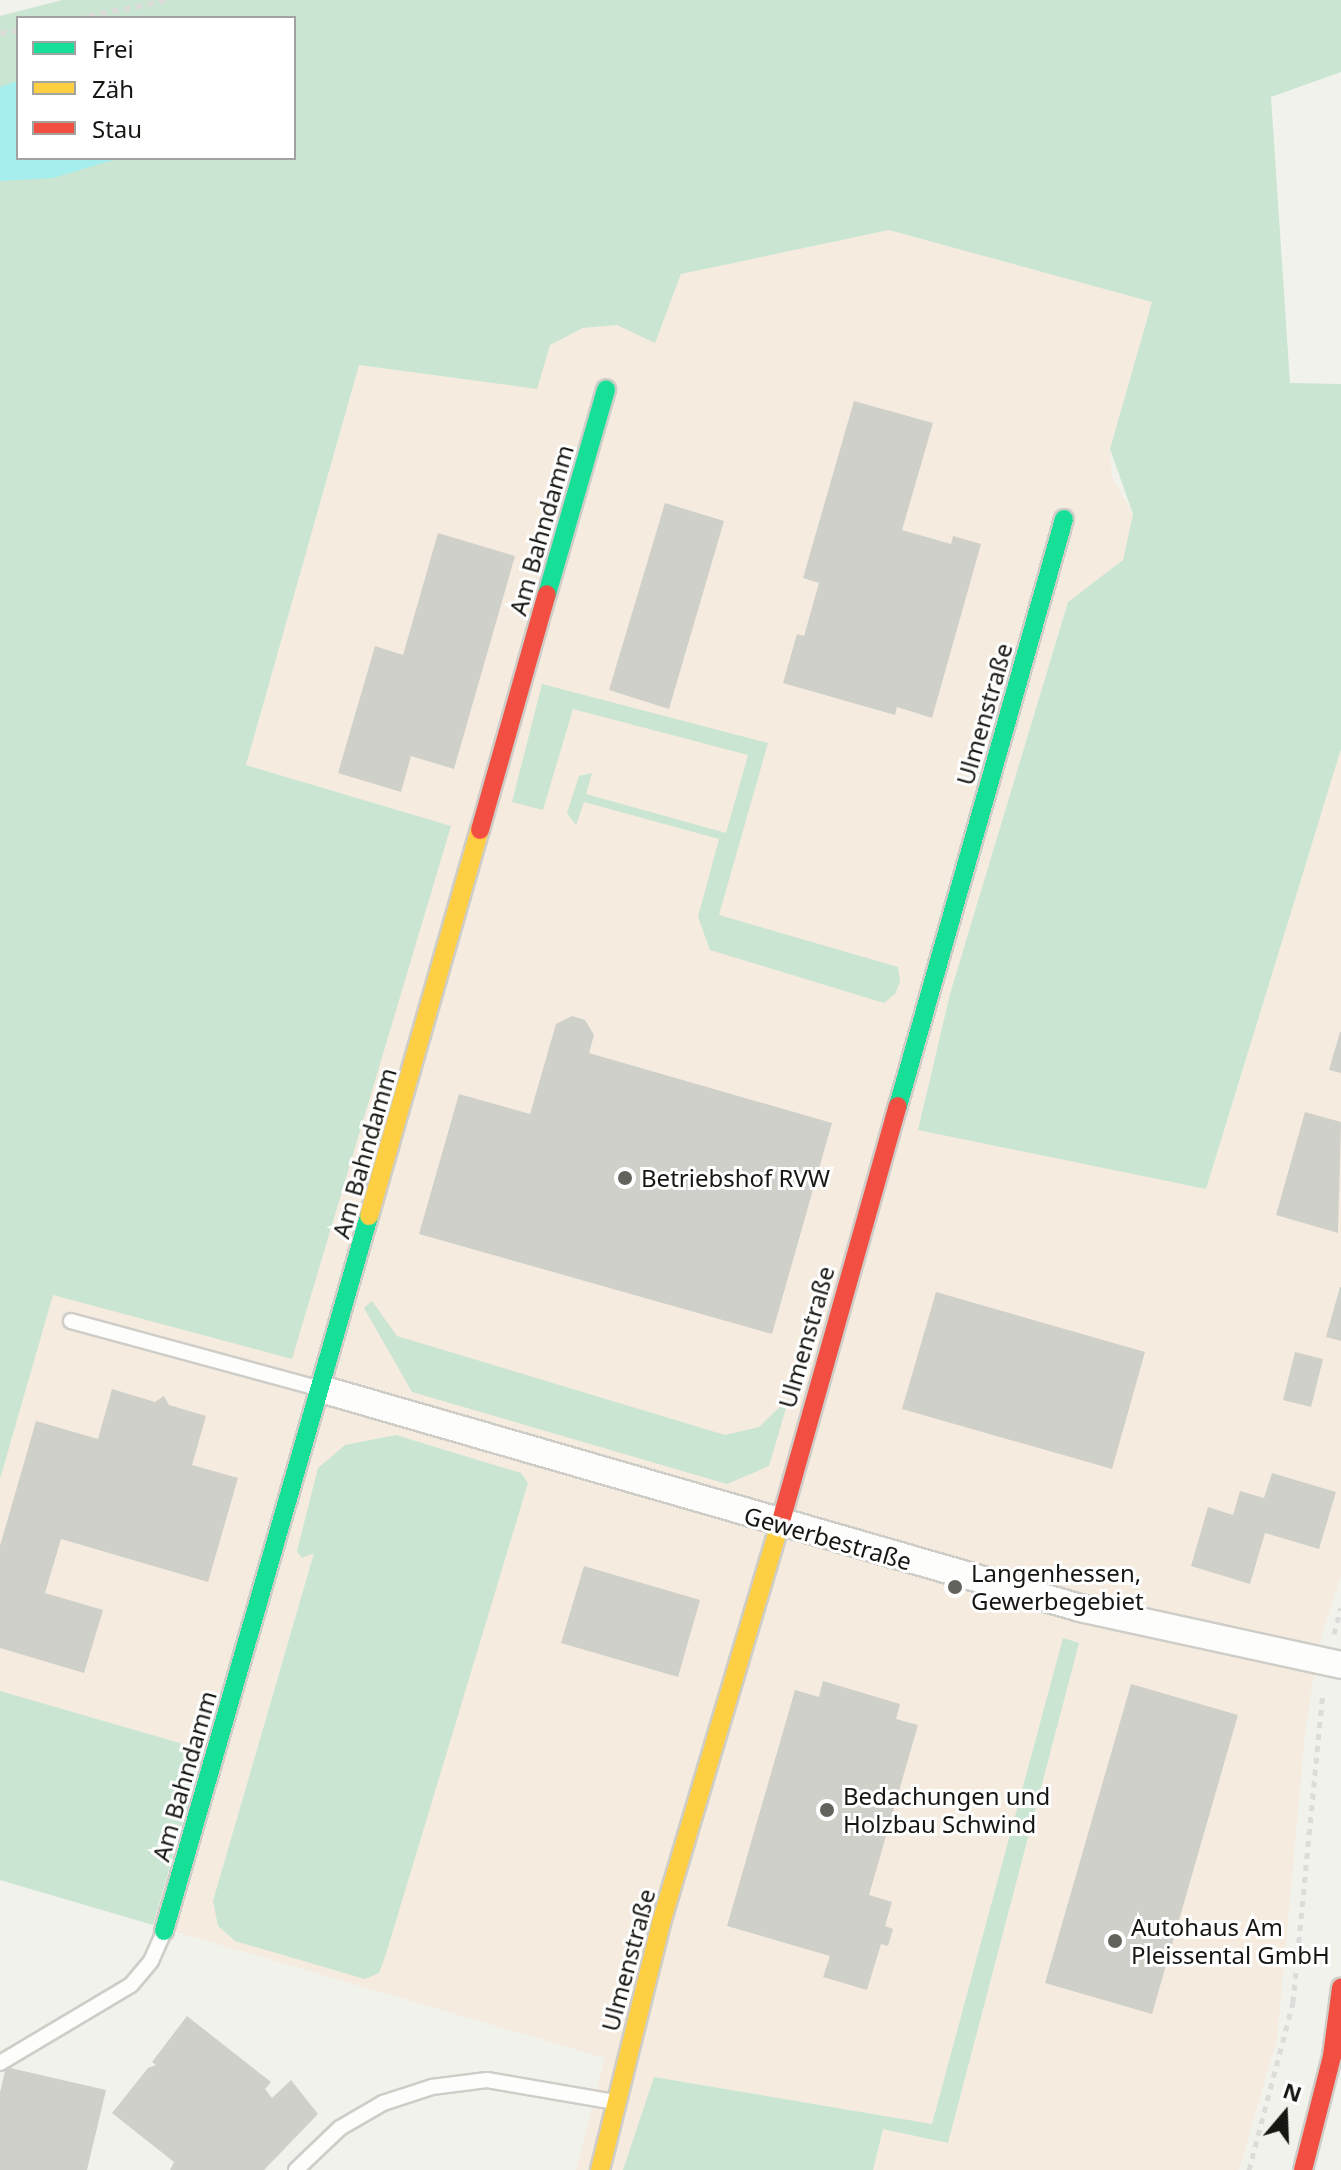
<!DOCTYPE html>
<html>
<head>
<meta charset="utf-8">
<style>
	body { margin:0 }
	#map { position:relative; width:1341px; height:2170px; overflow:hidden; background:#f2f2ec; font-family:"Noto Sans",sans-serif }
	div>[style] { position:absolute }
	.commercial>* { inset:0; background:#f5ebdf }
	.green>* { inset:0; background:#cae5d2 }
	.water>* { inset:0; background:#a6eeed }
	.building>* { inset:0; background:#d0d0cb }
	.path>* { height:5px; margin-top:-2.5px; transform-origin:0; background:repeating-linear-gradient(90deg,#dddcda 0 6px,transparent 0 12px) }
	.roads { filter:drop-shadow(2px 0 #cecdc8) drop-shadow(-2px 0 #cecdc8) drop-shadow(0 2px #cecdc8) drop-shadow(0 -2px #cecdc8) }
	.lane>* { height:14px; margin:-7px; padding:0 7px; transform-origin:7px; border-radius:7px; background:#fdfdfc }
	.street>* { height:26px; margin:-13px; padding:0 13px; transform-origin:13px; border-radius:13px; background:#fdfdfc }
	.fast>* { height:18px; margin:-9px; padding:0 9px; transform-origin:9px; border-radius:9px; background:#16e098 }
	.slow>* { height:18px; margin:-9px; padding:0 9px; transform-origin:9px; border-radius:9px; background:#ffcf43 }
	.jam>* { height:18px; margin:-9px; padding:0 9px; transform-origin:9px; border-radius:9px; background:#f24e42 }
	.dots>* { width:22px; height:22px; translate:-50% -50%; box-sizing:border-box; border:4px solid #fff; border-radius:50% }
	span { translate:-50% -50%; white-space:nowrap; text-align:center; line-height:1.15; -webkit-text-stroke:6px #fff; paint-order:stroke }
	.street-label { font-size:24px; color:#161612 }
	.poi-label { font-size:24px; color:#161612 }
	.left { translate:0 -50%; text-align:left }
	.legend { position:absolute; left:16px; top:16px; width:280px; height:144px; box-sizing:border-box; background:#fff; border:2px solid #a2a2a0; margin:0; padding:10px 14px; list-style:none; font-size:24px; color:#161612 }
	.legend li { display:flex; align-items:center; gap:16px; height:40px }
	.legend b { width:40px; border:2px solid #a2a2a0 }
	.north { position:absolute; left:1245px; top:2074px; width:80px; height:80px; -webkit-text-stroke:6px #fff; paint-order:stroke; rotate:19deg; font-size:22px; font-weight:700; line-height:32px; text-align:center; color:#161612 }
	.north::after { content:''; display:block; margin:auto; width:28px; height:36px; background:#161612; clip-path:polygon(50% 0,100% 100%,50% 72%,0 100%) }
</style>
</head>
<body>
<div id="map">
	<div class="commercial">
		<i style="clip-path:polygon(evenodd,889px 230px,1152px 302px,1110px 449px,1112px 477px,1133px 514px,1123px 560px,1068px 602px,950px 994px,918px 1129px,1206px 1189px,1341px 749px,1341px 1575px,1319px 1645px,1306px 1724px,1277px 2039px,1239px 2170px,873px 2170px,883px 2129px,948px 2143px,1079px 1643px,1063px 1639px,932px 2124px,655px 2077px,623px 2170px,576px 2170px,605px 2058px,153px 1925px,204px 1750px,0 1691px,0 1479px,53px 1294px,292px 1358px,450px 826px,246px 765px,359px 365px,536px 388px,550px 345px,583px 328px,617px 325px,655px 342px,681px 274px,889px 230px,396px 1435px,521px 1473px,528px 1483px,379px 1973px,213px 1901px,345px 1445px,396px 1435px)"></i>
	</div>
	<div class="green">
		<i style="clip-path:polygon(evenodd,62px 0,1341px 0,1341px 72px,1271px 97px,1290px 383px,1341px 384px,1341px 749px,1206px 1189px,918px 1130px,950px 994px,1068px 602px,1123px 560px,1133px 514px,1110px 449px,1152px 302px,889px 230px,681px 274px,655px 343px,617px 325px,583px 328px,550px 345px,537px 389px,359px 365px,246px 765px,451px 826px,292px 1359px,53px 1295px,0 1479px,0 16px,62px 0,18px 18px,294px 18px,294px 158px,18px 158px,18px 18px)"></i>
		<i style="clip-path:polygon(542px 684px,768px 743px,719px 915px,898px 967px,900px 982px,895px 994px,884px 1003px,710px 950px,698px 917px,719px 839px,584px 802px,576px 825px,567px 813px,579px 776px,592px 773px,586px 794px,726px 833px,748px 755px,573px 709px,543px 810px,512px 802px)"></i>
		<i style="clip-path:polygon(372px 1301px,397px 1336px,725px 1435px,759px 1427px,789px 1398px,769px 1466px,727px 1484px,412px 1392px,364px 1308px)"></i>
		<i style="clip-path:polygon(396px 1435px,521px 1473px,528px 1483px,386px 1954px,379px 1973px,365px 1979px,235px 1941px,218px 1926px,213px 1901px,314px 1553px,302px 1558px,297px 1551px,318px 1468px,345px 1445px)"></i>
		<i style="clip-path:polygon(1063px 1638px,1079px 1643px,948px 2143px,883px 2129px,873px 2170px,623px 2170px,654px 2077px,932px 2124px)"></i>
		<i style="clip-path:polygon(0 1691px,204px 1750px,153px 1925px,0 1880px)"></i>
	</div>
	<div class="water">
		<i style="clip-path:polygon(18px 81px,18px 158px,120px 158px,53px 178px,0 181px,0 87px)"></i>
	</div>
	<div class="building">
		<i style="clip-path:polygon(854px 401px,933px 423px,902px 530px,951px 544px,953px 536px,981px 544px,932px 718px,897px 707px,895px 715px,783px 683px,797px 634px,804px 636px,819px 583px,803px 578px)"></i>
		<i style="clip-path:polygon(665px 503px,724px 521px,669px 709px,609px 690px)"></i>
		<i style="clip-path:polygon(438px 533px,515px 556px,454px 769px,411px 756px,401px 792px,338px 773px,375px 646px,403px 655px)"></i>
		<i style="clip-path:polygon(572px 1016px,585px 1020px,594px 1035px,589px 1053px,832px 1123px,772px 1334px,419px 1234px,459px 1094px,530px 1114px,556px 1024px)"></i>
		<i style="clip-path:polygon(1340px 1032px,1341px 1032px,1341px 1073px,1329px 1070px)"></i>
		<i style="clip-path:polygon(1305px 1112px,1341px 1122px,1338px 1233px,1276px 1215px)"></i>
		<i style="clip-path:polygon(1340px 1287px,1341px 1287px,1341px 1341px,1326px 1337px)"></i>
		<i style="clip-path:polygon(936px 1292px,1145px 1352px,1112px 1469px,902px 1409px)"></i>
		<i style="clip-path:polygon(1295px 1352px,1323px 1359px,1311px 1407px,1283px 1400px)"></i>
		<i style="clip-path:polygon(112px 1389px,155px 1402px,164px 1396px,169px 1405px,206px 1416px,192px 1465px,238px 1478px,208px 1582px,61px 1539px,45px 1593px,103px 1610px,84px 1673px,0 1648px,0 1546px,36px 1421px,98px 1439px)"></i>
		<i style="clip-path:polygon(1272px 1473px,1336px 1492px,1319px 1549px,1265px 1533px,1250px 1584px,1191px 1566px,1208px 1507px,1233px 1515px,1240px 1491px,1264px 1498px)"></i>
		<i style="clip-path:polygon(584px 1566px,700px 1600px,678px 1677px,561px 1643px)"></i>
		<i style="clip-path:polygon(823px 1681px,900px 1704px,896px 1719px,918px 1725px,869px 1895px,892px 1902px,885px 1926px,893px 1929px,888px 1946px,881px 1944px,867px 1990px,823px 1977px,830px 1956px,727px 1926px,795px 1690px,819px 1697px)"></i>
		<i style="clip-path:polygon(1131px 1684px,1238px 1715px,1152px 2014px,1045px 1983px)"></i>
		<i style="clip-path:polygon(187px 2016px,271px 2082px,265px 2089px,272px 2098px,291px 2080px,318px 2114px,264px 2170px,170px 2170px,174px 2162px,112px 2113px,148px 2068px,156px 2065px,152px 2062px)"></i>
		<i style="clip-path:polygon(6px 2067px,106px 2090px,87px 2170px,0 2170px,0 2092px)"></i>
	</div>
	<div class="path">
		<i style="left:77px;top:18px;width:92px;rotate:-11.3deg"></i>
		<i style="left:0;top:33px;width:18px;rotate:-9deg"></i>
		<i style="left:1334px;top:1634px;width:27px;rotate:-75deg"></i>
		<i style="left:1249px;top:2170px;width:174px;rotate:-75.3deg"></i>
		<i style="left:1293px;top:2002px;width:312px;rotate:-84.5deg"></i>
	</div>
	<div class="roads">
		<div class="lane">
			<i style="left:71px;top:1321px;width:256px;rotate:15.2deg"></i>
			<i style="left:0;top:2063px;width:152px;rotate:-30.8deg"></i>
			<i style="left:131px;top:1985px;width:31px;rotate:-50deg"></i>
			<i style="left:151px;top:1961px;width:32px;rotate:-66deg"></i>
			<i style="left:296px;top:2170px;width:61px;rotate:-43.7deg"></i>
			<i style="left:340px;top:2128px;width:50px;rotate:-30.2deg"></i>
			<i style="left:383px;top:2103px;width:52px;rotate:-18.1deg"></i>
			<i style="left:432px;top:2087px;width:55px;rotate:-7.3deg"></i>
			<i style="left:487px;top:2080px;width:129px;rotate:9.8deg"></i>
		</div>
		<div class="street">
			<i style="left:321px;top:1389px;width:790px;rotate:16.09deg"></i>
			<i style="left:1080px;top:1608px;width:267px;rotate:12.3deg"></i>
		</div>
		<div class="fast">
			<i style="left:547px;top:594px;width:213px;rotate:-73.9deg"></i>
			<i style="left:898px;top:1106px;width:610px;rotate:-74.21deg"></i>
			<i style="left:164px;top:1931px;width:744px;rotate:-74deg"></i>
		</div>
		<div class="slow">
			<i style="left:369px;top:1216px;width:402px;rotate:-74deg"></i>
			<i style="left:600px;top:2170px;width:254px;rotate:-76.1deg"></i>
			<i style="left:661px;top:1923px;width:420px;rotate:-73.4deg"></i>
		</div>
		<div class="jam">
			<i style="left:480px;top:830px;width:245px;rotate:-74.2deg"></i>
			<i style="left:781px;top:1521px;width:431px;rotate:-74.3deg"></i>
			<i style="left:1303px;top:2170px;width:118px;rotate:-75.7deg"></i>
			<i style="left:1332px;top:2056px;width:69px;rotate:-82.5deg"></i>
		</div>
	</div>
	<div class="dots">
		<i style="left:625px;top:1178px;background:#63635e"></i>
		<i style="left:955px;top:1587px;background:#63635e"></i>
		<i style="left:827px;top:1810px;background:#63635e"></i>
		<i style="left:1115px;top:1941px;background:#63635e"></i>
	</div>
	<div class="street-label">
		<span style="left:541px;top:530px;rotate:-74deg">Am Bahndamm</span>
		<span style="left:984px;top:714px;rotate:-74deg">Ulmenstraße</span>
		<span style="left:364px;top:1153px;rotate:-74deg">Am Bahndamm</span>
		<span style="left:806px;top:1337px;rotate:-74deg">Ulmenstraße</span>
		<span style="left:828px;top:1538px;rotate:16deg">Gewerbestraße</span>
		<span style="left:184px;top:1776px;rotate:-74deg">Am Bahndamm</span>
		<span style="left:628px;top:1960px;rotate:-75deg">Ulmenstraße</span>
	</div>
	<div class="poi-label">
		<span class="left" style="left:641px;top:1178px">Betriebshof RVW</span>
		<span class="left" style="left:971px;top:1587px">Langenhessen,<br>Gewerbegebiet</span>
		<span class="left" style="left:843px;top:1810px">Bedachungen und<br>Holzbau Schwind</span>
		<span class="left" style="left:1131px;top:1941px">Autohaus Am<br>Pleissental GmbH</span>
	</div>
	<ul class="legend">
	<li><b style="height:10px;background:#16e098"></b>Frei</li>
	<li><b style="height:10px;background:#ffcf43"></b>Zäh</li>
	<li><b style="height:10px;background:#f24e42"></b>Stau</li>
	</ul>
	<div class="north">N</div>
</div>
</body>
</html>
